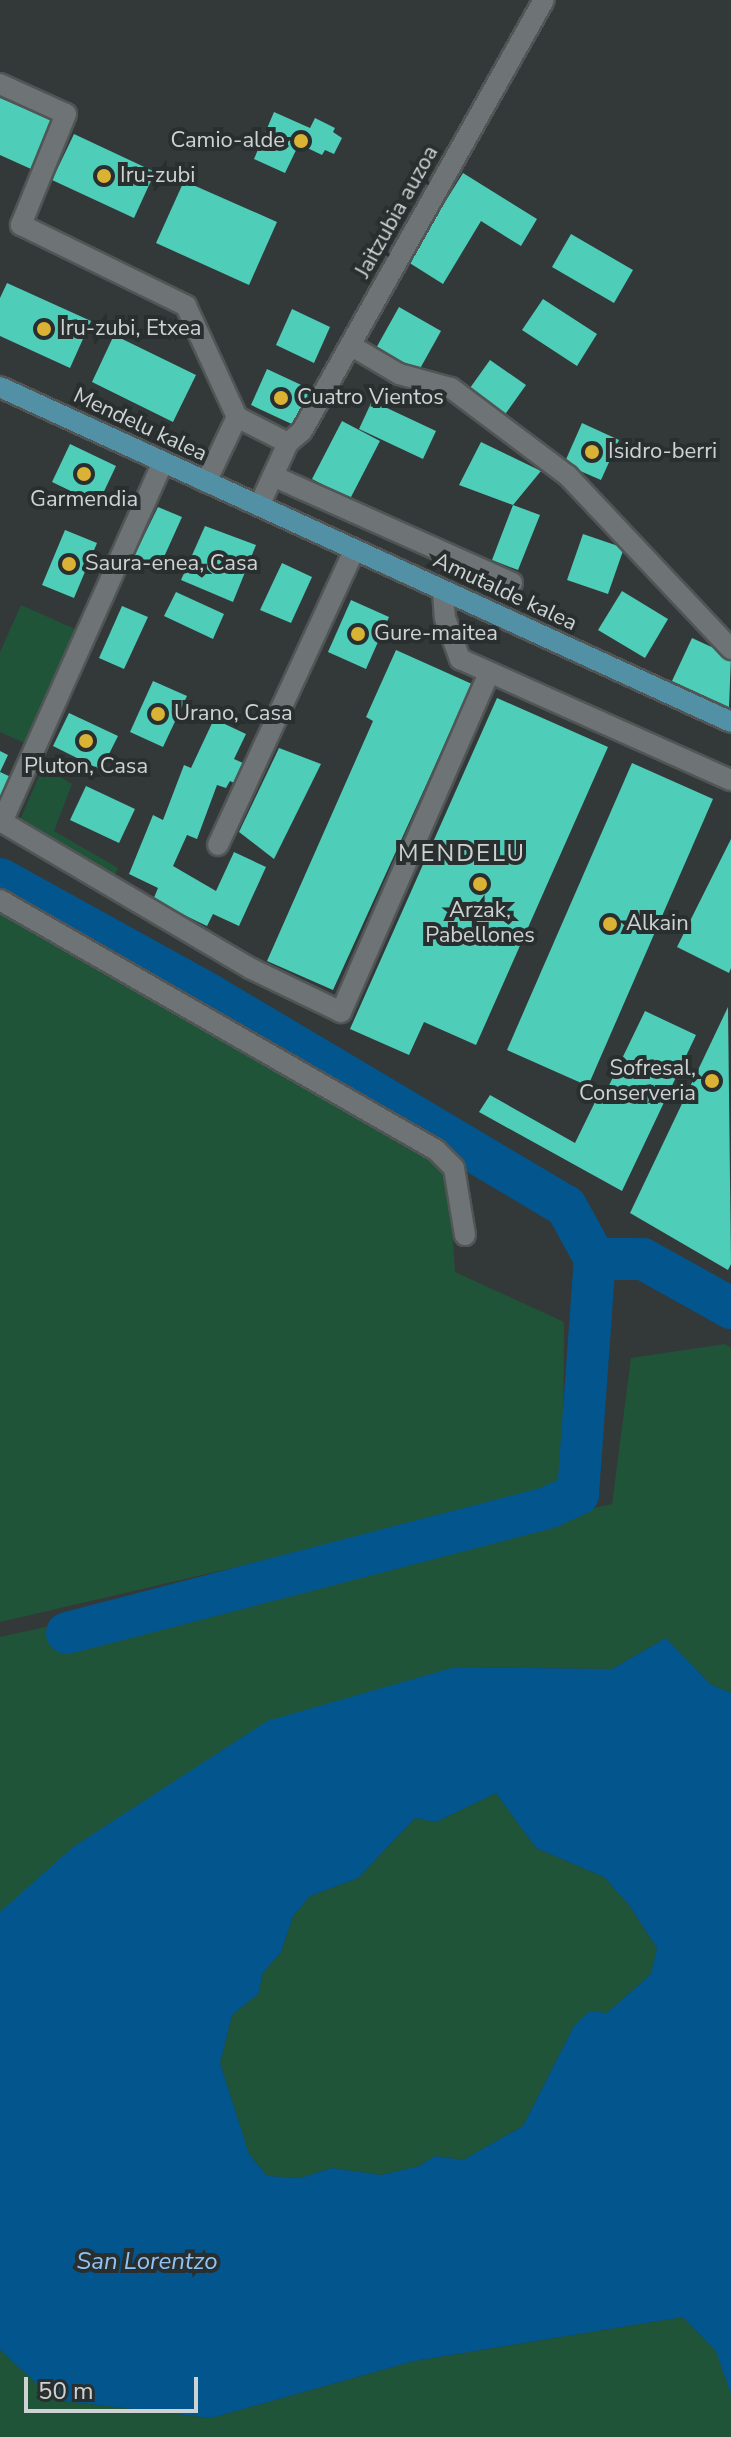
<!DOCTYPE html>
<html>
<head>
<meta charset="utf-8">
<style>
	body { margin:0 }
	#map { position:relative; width:731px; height:2437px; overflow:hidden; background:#333939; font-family:"Nunito Sans",sans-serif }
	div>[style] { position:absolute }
	.green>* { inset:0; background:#205439 }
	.water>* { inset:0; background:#02558d }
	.river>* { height:42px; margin:-21px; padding:0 21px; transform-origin:21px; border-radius:21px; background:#02558d }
	.building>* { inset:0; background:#4ecdb9 }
	.roads { filter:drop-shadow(2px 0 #515555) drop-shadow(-2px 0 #515555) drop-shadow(0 2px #515555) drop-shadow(0 -2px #515555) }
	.minor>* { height:20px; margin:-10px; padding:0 10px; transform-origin:10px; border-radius:10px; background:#6e7475 }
	.major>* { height:20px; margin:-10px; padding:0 10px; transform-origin:10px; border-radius:10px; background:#5290a5 }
	.dots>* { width:22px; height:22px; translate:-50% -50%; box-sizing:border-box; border:4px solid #292f2f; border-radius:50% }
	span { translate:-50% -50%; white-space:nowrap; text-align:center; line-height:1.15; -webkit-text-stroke:8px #292f2f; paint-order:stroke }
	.poi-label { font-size:22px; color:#ced2d2 }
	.right { translate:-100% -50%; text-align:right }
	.left { translate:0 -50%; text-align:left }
	.street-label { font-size:22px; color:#ced2d2 }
	.neighbourhood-label { font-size:24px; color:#ced2d2; letter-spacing:2px }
	.water-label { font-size:24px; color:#90c3f4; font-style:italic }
	.scale { position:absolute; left:24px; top:2377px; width:174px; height:36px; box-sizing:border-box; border:4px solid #ced2d2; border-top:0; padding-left:10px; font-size:24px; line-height:28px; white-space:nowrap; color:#ced2d2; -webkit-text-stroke:6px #292f2f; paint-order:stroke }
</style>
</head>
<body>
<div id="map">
	<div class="green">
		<i style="clip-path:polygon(21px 605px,77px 630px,27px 744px,0 732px,0 652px)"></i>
		<i style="clip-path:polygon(43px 767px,72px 784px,54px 831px,118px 868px,113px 879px,19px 822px)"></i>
		<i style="clip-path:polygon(0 915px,160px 982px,448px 1168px,455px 1272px,564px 1322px,563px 1491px,0 1622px)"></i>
		<i style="clip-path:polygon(725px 1344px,731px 1348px,731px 1693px,710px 1684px,666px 1638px,612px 1669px,455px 1667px,0 1912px,0 1637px,612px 1504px,631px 1358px)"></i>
		<i style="clip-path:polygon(496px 1793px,536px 1848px,604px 1877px,629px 1905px,657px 1948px,651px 1974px,607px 2013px,574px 2026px,523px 2126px,463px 2160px,435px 2156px,419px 2166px,381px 2175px,332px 2168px,300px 2178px,267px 2176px,249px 2154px,220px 2063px,232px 2015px,259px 1993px,262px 1974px,281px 1952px,293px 1916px,310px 1896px,358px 1878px,415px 1818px,436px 1822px)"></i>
		<i style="clip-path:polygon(683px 2317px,716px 2351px,729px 2346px,731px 2336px,731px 2437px,0 2437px,0 2350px,55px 2400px,211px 2418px,414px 2361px)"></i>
	</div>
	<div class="water">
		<i style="clip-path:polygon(evenodd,666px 1638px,710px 1684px,731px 1693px,731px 2394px,716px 2351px,683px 2317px,414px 2361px,211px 2418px,55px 2400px,0 2350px,0 1912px,73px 1847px,267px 1721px,455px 1667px,612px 1669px,666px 1638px,496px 1793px,536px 1848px,604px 1877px,629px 1905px,657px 1948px,651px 1974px,607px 2013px,590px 2011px,574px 2026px,523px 2126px,463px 2160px,435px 2156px,419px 2166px,381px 2175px,332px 2168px,300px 2178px,267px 2176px,249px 2154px,220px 2063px,232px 2015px,259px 1993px,262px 1974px,281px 1952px,293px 1916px,310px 1896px,358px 1878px,415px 1818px,436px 1822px,496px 1793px)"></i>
	</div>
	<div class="river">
		<i style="left:0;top:879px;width:240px;rotate:28.9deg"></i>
		<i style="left:210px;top:995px;width:414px;rotate:30.7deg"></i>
		<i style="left:566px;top:1206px;width:60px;rotate:61.3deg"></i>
		<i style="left:595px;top:1259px;width:48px"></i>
		<i style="left:643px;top:1259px;width:101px;rotate:29.1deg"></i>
		<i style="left:67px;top:1633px;width:498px;rotate:-14.6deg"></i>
		<i style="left:549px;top:1507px;width:32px;rotate:-24deg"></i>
		<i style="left:578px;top:1494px;width:236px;rotate:-85.9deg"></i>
	</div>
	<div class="building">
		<i style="clip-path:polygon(0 98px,52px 120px,31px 169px,0 155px)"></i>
		<i style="clip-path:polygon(274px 112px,310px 128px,315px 118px,335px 128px,333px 132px,342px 138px,334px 154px,325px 150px,322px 155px,299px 144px,285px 173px,254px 159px)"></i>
		<i style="clip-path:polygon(74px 134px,155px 172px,134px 218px,52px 180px)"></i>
		<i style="clip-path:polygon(463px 173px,537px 219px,521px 246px,481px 221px,443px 284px,408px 262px)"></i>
		<i style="clip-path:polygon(184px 181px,277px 222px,249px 285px,156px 243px)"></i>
		<i style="clip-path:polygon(571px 234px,633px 270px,614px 303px,552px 267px)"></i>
		<i style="clip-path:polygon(7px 283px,91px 321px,70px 368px,0 336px,0 298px)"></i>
		<i style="clip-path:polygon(543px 299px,597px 334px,577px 366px,522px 330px)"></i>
		<i style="clip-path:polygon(399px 307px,441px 331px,417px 374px,375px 350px)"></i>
		<i style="clip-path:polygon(292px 309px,330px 327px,314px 363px,276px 345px)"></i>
		<i style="clip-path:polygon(114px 335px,196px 375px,173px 422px,92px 382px)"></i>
		<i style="clip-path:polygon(490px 360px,526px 385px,501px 420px,465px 395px)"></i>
		<i style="clip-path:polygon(267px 369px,312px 390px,296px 426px,251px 405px)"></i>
		<i style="clip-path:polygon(372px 401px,436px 431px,423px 459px,359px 429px)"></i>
		<i style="clip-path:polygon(342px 421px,380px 441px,350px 499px,312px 479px)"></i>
		<i style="clip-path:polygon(582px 423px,619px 440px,601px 480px,564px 464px)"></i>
		<i style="clip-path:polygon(481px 442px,541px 471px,513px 505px,540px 515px,518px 570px,492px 560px,513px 505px,459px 485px)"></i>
		<i style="clip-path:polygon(70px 444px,116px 466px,98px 504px,52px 482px)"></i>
		<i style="clip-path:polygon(158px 507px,182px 517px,159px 568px,134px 556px)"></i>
		<i style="clip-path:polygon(205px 526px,256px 545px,233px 602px,181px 580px)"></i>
		<i style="clip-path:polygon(65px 530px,97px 543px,74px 598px,42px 585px)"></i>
		<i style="clip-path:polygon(583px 534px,624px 548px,608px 594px,567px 580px)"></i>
		<i style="clip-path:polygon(282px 563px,312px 577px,291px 623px,260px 610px)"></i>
		<i style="clip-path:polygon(622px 591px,668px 619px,645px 658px,598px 630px)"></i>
		<i style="clip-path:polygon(176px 592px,224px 614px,213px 639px,164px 616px)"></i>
		<i style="clip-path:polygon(351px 600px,389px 617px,366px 669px,328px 652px)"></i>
		<i style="clip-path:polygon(122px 606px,148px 617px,124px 669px,99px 658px)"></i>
		<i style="clip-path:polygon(692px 638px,731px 656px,729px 707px,672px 681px)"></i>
		<i style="clip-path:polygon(396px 650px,472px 684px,333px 990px,267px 961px,373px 721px,366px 717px)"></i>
		<i style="clip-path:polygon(153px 681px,187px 696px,163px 747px,130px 732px)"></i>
		<i style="clip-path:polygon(497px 698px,608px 747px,476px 1045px,424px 1022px,409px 1055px,350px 1029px)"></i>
		<i style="clip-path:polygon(69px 713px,118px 736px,101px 770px,53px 746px)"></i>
		<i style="clip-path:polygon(214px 719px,246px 734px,234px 759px,243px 763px,234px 783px,230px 781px,226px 788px,217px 785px,197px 839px,187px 835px,173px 866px,216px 891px,234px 852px,266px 867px,239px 926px,213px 914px,207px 926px,153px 900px,158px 888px,129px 874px,153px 815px,163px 820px,184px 765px,191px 768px)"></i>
		<i style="clip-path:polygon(279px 748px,321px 764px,274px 859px,239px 832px)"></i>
		<i style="clip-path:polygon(0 751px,8px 755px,0 772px,11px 777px,0 801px)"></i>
		<i style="clip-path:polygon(632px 763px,713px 799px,588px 1086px,507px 1050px)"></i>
		<i style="clip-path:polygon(86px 786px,135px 809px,119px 843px,70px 820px)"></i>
		<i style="clip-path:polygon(731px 839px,731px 968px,729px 973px,677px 947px)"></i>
		<i style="clip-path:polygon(728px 1007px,731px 1264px,728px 1270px,630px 1213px)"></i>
		<i style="clip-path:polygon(645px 1011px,696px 1035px,622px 1191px,479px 1112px,490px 1095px,575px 1143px,597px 1098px,602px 1100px)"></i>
	</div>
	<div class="roads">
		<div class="minor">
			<i style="left:0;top:84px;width:72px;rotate:24.4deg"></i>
			<i style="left:66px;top:114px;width:120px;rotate:112.1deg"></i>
			<i style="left:21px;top:225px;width:184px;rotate:26.1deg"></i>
			<i style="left:186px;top:306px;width:122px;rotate:65.3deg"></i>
			<i style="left:350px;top:345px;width:57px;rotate:30.6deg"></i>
			<i style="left:399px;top:374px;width:54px;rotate:15.1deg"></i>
			<i style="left:451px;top:388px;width:146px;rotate:36.9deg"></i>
			<i style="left:568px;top:476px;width:238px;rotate:46.7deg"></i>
			<i style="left:163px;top:462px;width:394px;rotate:114.1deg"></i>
			<i style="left:2px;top:822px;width:288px;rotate:30.5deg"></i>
			<i style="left:250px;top:968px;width:101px;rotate:25.8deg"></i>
			<i style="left:341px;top:1012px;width:370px;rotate:-66.4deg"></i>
			<i style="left:273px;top:476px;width:262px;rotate:24.1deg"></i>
			<i style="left:206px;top:482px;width:72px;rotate:-64.5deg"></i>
			<i style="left:237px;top:417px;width:57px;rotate:27deg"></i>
			<i style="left:259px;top:506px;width:69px;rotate:-65.3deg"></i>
			<i style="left:288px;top:443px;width:18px;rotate:-41deg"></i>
			<i style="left:302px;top:431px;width:494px;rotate:-60.7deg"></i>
			<i style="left:443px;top:591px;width:27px;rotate:86deg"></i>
			<i style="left:445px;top:618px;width:44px;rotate:69.9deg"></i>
			<i style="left:460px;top:659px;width:297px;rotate:24.1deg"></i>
			<i style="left:218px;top:845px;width:325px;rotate:-65.2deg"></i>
			<i style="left:0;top:900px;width:503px;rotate:29.83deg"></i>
			<i style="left:436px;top:1150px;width:25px;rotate:45deg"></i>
			<i style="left:454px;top:1168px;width:68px;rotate:80.7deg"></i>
		</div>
		<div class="major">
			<i style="left:0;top:387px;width:804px;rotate:24.62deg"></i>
		</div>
	</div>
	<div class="dots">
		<i style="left:301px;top:141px;background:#dab334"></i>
		<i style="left:104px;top:176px;background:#dab334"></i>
		<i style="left:44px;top:329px;background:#dab334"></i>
		<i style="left:281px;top:398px;background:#dab334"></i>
		<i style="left:592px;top:452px;background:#dab334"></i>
		<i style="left:84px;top:474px;background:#dab334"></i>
		<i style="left:69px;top:564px;background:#dab334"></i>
		<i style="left:358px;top:634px;background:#dab334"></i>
		<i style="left:158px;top:714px;background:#dab334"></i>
		<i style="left:86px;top:741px;background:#dab334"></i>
		<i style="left:480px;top:884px;background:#dab334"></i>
		<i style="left:610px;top:924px;background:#dab334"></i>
		<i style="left:712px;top:1081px;background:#dab334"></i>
	</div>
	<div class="poi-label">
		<span class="right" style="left:285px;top:141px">Camio-alde</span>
		<span class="left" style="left:120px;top:176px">Iru-zubi</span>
		<span class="left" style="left:60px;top:329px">Iru-zubi, Etxea</span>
		<span class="left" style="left:297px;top:398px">Cuatro Vientos</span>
		<span class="left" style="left:608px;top:452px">Isidro-berri</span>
		<span style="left:84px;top:500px">Garmendia</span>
		<span class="left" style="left:85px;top:564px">Saura-enea, Casa</span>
		<span class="left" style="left:374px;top:634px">Gure-maitea</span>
		<span class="left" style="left:174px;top:714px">Urano, Casa</span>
		<span style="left:86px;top:767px">Pluton, Casa</span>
		<span style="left:480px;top:923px">Arzak,<br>Pabellones</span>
		<span class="left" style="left:626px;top:924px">Alkain</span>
		<span class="right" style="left:696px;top:1081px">Sofresal,<br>Conserveria</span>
	</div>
	<div class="street-label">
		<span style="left:397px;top:212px;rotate:-61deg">Jaitzubia auzoa</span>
		<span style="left:140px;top:425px;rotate:25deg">Mendelu kalea</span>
		<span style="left:505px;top:592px;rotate:25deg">Amutalde kalea</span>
	</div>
	<div class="neighbourhood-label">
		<span style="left:462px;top:854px">MENDELU</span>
	</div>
	<div class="water-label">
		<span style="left:147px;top:2262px">San Lorentzo</span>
	</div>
	<div class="scale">50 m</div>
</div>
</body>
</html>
